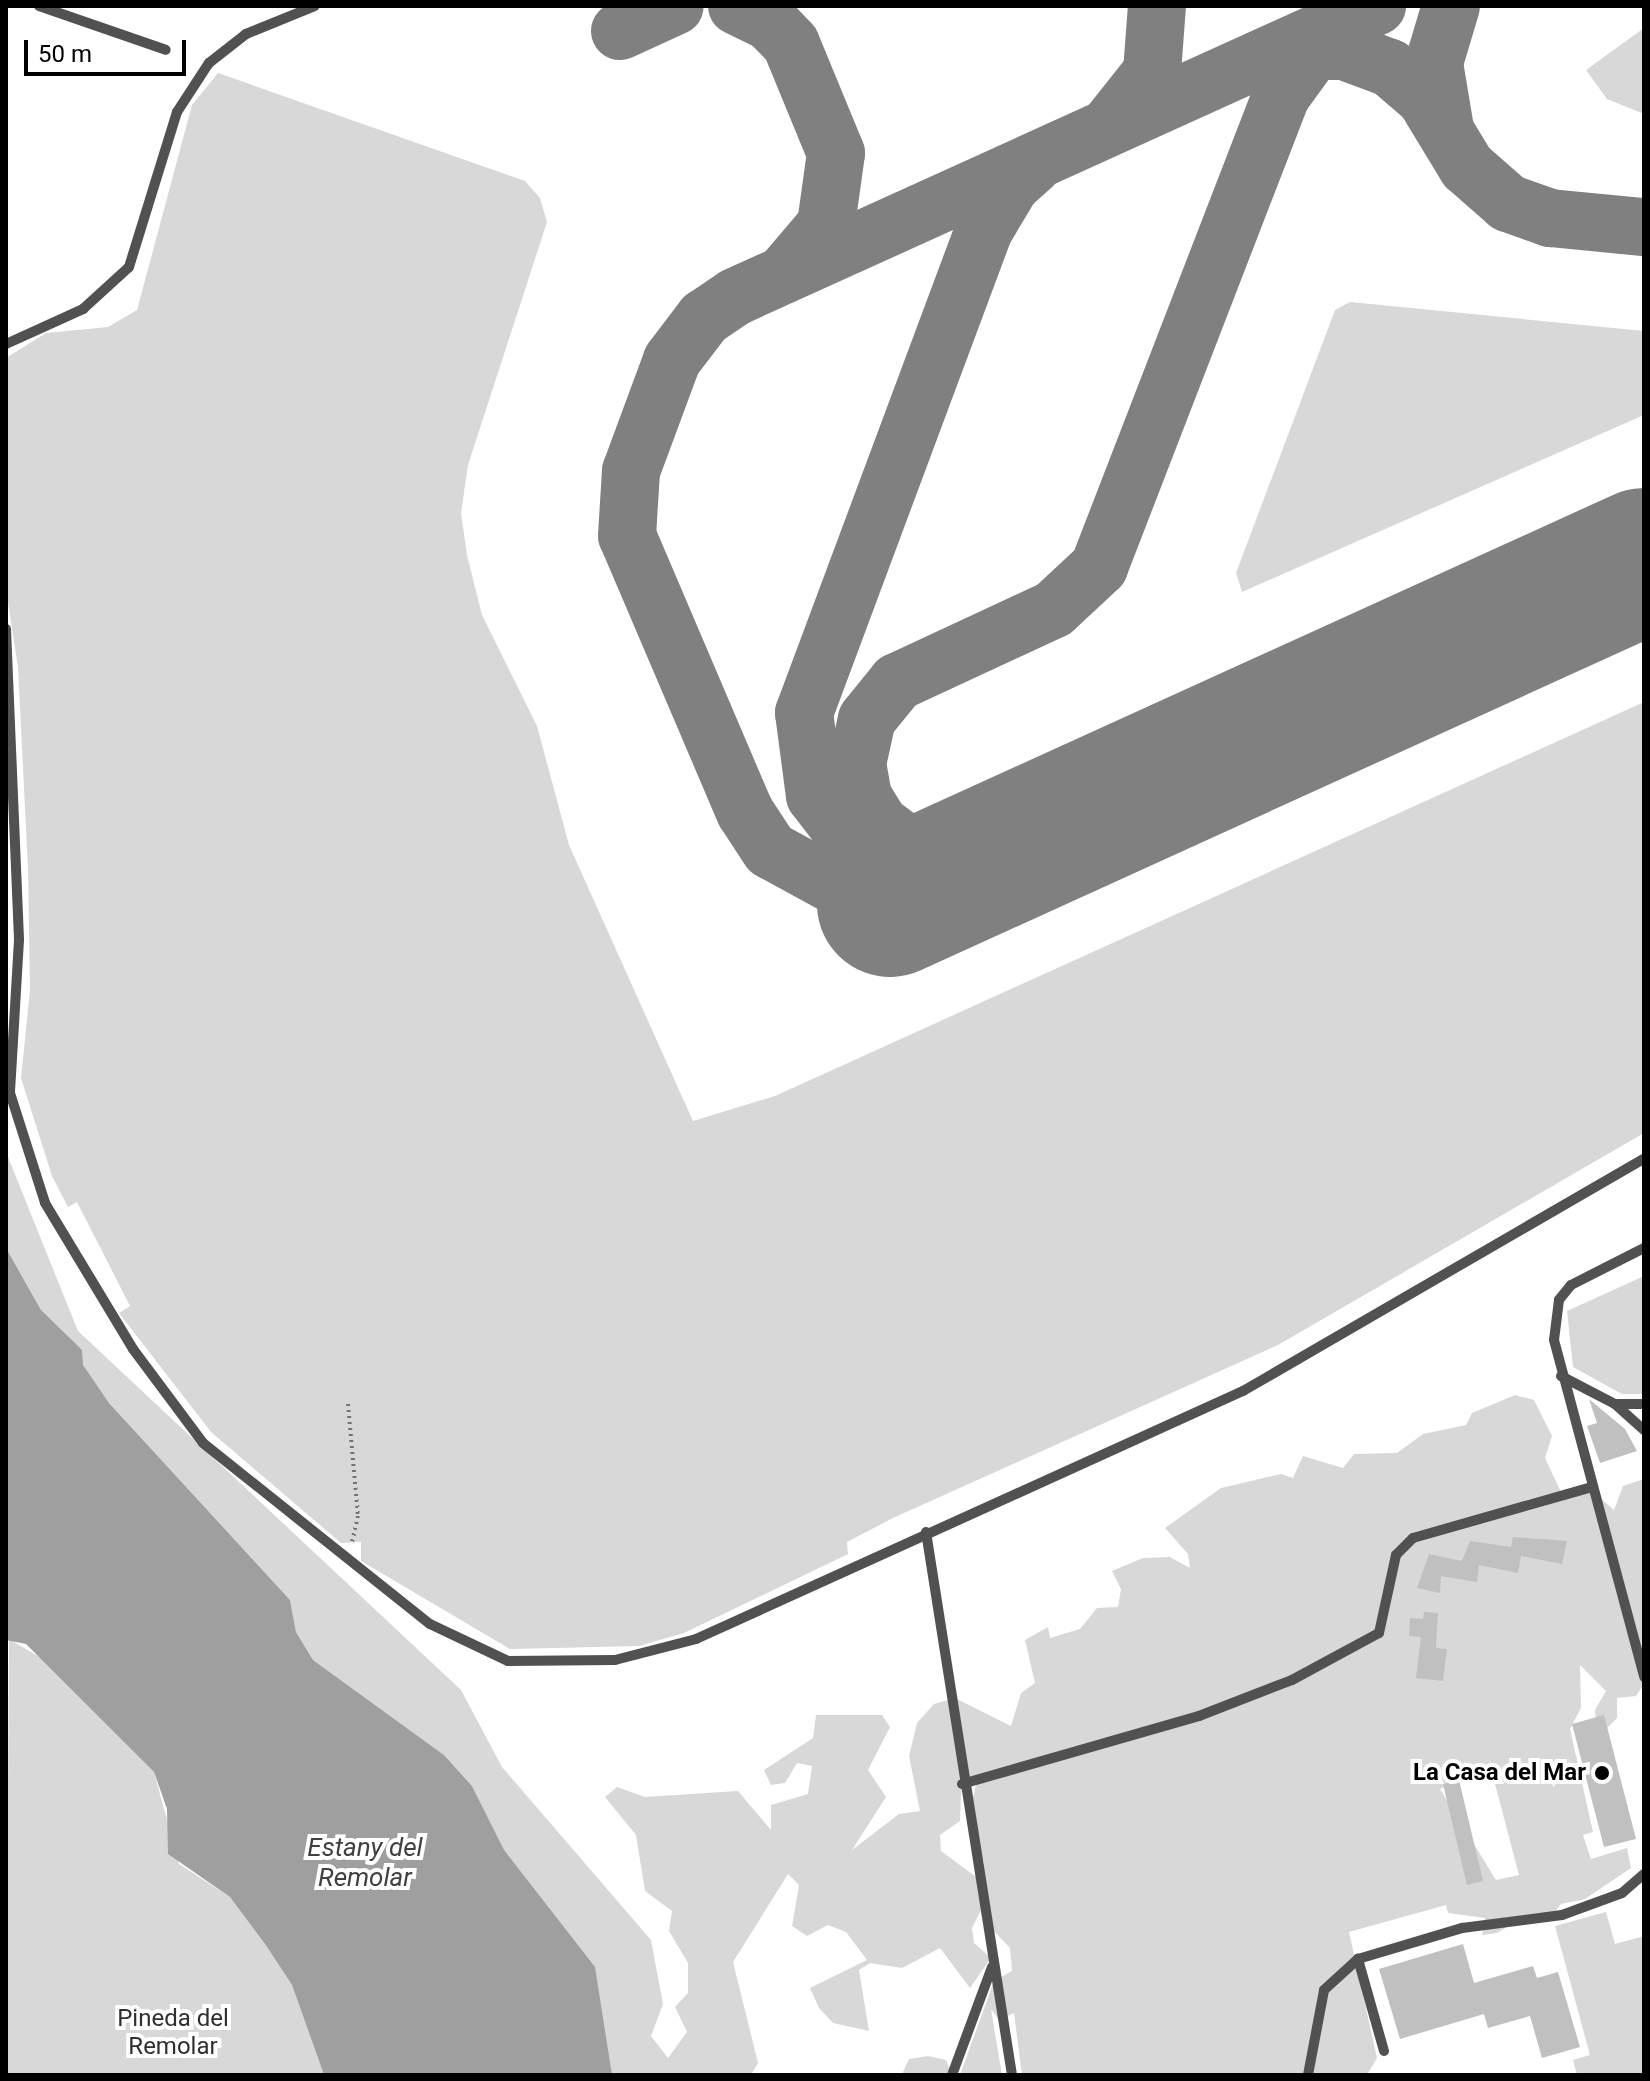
<!DOCTYPE html>
<html>
<head>
<meta charset="utf-8">
<style>
	body { margin:0 }
	#map { position:relative; width:1650px; height:2081px; overflow:hidden; background:#fff; font-family:Roboto,sans-serif }
	div>[style] { position:absolute }
	.green>* { inset:0; background:#d8d8d8 }
	.water>* { inset:0; background:#9f9f9f }
	.taxiway>* { height:58px; margin:-29px; padding:0 29px; transform-origin:29px; border-radius:29px; background:#808080 }
	.runway>* { height:146px; margin:-73px; padding:0 73px; transform-origin:73px; border-radius:73px; background:#808080 }
	.building>* { inset:0; background:#c0c0c0 }
	.path>* { height:4px; margin-top:-2px; transform-origin:0; background:repeating-linear-gradient(90deg,#737373 0 2px,transparent 0 6px) }
	.lane>* { height:10px; margin:-5px; padding:0 5px; transform-origin:5px; border-radius:5px; background:#515151 }
	.dots>* { width:22px; height:22px; translate:-50% -50%; box-sizing:border-box; border:4px solid #fff; border-radius:50% }
	span { translate:-50% -50%; white-space:nowrap; text-align:center; line-height:1.15; -webkit-text-stroke:8px #fff; paint-order:stroke }
	.poi-label { font-size:24px; color:#000; font-weight:700 }
	.right { translate:-100% -50%; text-align:right }
	.park-label { font-size:24px; color:#2f2f2f }
	.water-label { font-size:26px; color:#404040; font-style:italic }
	.frame { position:absolute; inset:0; border:8px solid #000; pointer-events:none }
	.scale { position:absolute; left:24px; top:40px; width:162px; height:36px; box-sizing:border-box; border:4px solid #000; border-top:0; padding-left:10px; font-size:24px; line-height:28px; white-space:nowrap; color:#000; -webkit-text-stroke:6px #fff; paint-order:stroke }
</style>
</head>
<body>
<div id="map">
	<div class="green">
		<i style="clip-path:polygon(1644px 28px,1644px 114px,1607px 99px,1586px 70px)"></i>
		<i style="clip-path:polygon(218px 73px,525px 181px,540px 198px,547px 222px,468px 465px,461px 513px,467px 555px,482px 615px,537px 726px,569px 845px,693px 1121px,775px 1096px,1644px 702px,1644px 1133px,1278px 1345px,893px 1518px,847px 1542px,848px 1554px,684px 1633px,639px 1646px,510px 1649px,361px 1561px,361px 1542px,341px 1543px,211px 1432px,119px 1313px,130px 1306px,77px 1202px,68px 1207px,52px 1176px,21px 1078px,30px 990px,28px 868px,18px 667px,6px 590px,6px 358px,46px 333px,108px 327px,137px 310px,192px 105px)"></i>
		<i style="clip-path:polygon(1350px 302px,1644px 331px,1644px 415px,1242px 592px,1236px 573px,1335px 310px)"></i>
		<i style="clip-path:polygon(evenodd,6px 1152px,78px 1331px,461px 1690px,502px 1767px,651px 1940px,663px 2004px,651px 2036px,668px 2058px,687px 2032px,675px 2007px,688px 1993px,688px 1963px,669px 1931px,672px 1911px,645px 1891px,636px 1835px,605px 1797px,617px 1787px,645px 1797px,738px 1791px,771px 1830px,771px 1805px,808px 1794px,812px 1766px,797px 1763px,785px 1783px,771px 1785px,764px 1770px,813px 1738px,816px 1715px,882px 1715px,890px 1727px,868px 1770px,886px 1797px,852px 1850px,899px 1814px,920px 1811px,909px 1756px,917px 1723px,934px 1704px,955px 1698px,1011px 1726px,1021px 1693px,1035px 1683px,1025px 1640px,1048px 1627px,1050px 1638px,1080px 1629px,1097px 1608px,1118px 1607px,1121px 1589px,1112px 1571px,1143px 1558px,1170px 1557px,1190px 1568px,1188px 1554px,1165px 1528px,1221px 1488px,1281px 1474px,1293px 1478px,1303px 1456px,1343px 1468px,1354px 1454px,1397px 1453px,1423px 1434px,1466px 1425px,1472px 1413px,1515px 1395px,1534px 1400px,1552px 1436px,1545px 1458px,1561px 1492px,1589px 1488px,1614px 1510px,1623px 1486px,1644px 1479px,1644px 1684px,1636px 1696px,1617px 1698px,1617px 1718px,1607px 1728px,1596px 1724px,1595px 1710px,1606px 1691px,1580px 1665px,1581px 1708px,1570px 1729px,1593px 1832px,1583px 1835px,1591px 1859px,1627px 1848px,1631px 1868px,1585px 1899px,1561px 1904px,1550px 1918px,1517px 1921px,1497px 1933px,1482px 1935px,1485px 1918px,1448px 1913px,1446px 1905px,1349px 1932px,1377px 2058px,1367px 2075px,1022px 2075px,1014px 2013px,999px 2020px,991px 2009px,1002px 2075px,960px 2075px,994px 1981px,1012px 1971px,1010px 1948px,992px 1929px,985px 1902px,972px 1928px,974px 1943px,991px 1958px,970px 1988px,940px 1948px,902px 1968px,870px 1963px,859px 1970px,869px 2031px,833px 2023px,819px 2008px,810px 1988px,867px 1960px,846px 1932px,828px 1925px,807px 1936px,792px 1926px,799px 1885px,788px 1874px,733px 1962px,758px 2063px,751px 2075px,612px 2075px,578px 1947px,504px 1851px,472px 1786px,444px 1755px,313px 1660px,296px 1632px,290px 1600px,109px 1403px,41px 1310px,6px 1248px,6px 1152px,1490px 1765px,1519px 1875px,1496px 1880px,1440px 1789px,1490px 1765px,6px 1152px,962px 1769px,976px 1785px,967px 1823px,984px 1862px,979px 1879px,941px 1851px,940px 1835px,960px 1821px,962px 1769px)"></i>
		<i style="clip-path:polygon(1644px 1276px,1644px 1394px,1622px 1394px,1573px 1367px,1567px 1311px)"></i>
		<i style="clip-path:polygon(9px 1639px,41px 1658px,154px 1772px,179px 1864px,230px 1897px,265px 1944px,292px 1985px,324px 2075px,6px 2075px)"></i>
		<i style="clip-path:polygon(1606px 1912px,1615px 1944px,1644px 1936px,1644px 2075px,1577px 2075px,1573px 2060px,1590px 2055px,1555px 1926px)"></i>
		<i style="clip-path:polygon(928px 2056px,946px 2060px,952px 2075px,902px 2074px,909px 2059px)"></i>
	</div>
	<div class="water">
		<i style="clip-path:polygon(6px 1248px,41px 1310px,82px 1350px,83px 1365px,109px 1403px,290px 1600px,296px 1632px,313px 1660px,444px 1755px,472px 1786px,504px 1850px,595px 1967px,612px 2075px,324px 2075px,292px 1985px,265px 1944px,230px 1897px,168px 1854px,167px 1809px,154px 1772px,26px 1644px,6px 1640px)"></i>
	</div>
	<div class="taxiway">
		<i style="left:737px;top:6px;width:37px;rotate:26deg"></i>
		<i style="left:770px;top:22px;width:30px;rotate:46deg"></i>
		<i style="left:791px;top:44px;width:118px;rotate:67.6deg"></i>
		<i style="left:836px;top:153px;width:73px;rotate:97.9deg"></i>
		<i style="left:826px;top:225px;width:62px;rotate:130.4deg"></i>
		<i style="left:620px;top:31px;width:60px;rotate:-24.4deg"></i>
		<i style="left:1285px;top:51px;width:59px"></i>
		<i style="left:1344px;top:51px;width:49px;rotate:20.3deg"></i>
		<i style="left:1390px;top:68px;width:46px;rotate:40.6deg"></i>
		<i style="left:1425px;top:98px;width:81px;rotate:58.7deg"></i>
		<i style="left:1467px;top:167px;width:55px;rotate:41.3deg"></i>
		<i style="left:1508px;top:203px;width:45px;rotate:19.7deg"></i>
		<i style="left:1550px;top:218px;width:94px;rotate:5.5deg"></i>
		<i style="left:1110px;top:125px;width:68px;rotate:-51.6deg"></i>
		<i style="left:1152px;top:72px;width:66px;rotate:-85.7deg"></i>
		<i style="left:1445px;top:129px;width:67px;rotate:-99.5deg"></i>
		<i style="left:1434px;top:63px;width:59px;rotate:-73.4deg"></i>
		<i style="left:988px;top:859px;width:69px;rotate:-175deg"></i>
		<i style="left:919px;top:853px;width:49px;rotate:-143.4deg"></i>
		<i style="left:880px;top:824px;width:32px;rotate:-122deg"></i>
		<i style="left:863px;top:797px;width:34px;rotate:-100deg"></i>
		<i style="left:857px;top:764px;width:46px;rotate:-77.5deg"></i>
		<i style="left:867px;top:719px;width:48px;rotate:-51deg"></i>
		<i style="left:897px;top:682px;width:173px;rotate:-24.9deg"></i>
		<i style="left:1054px;top:609px;width:62px;rotate:-43deg"></i>
		<i style="left:1099px;top:567px;width:505px;rotate:-68.87deg"></i>
		<i style="left:1281px;top:96px;width:82px;rotate:-54deg"></i>
		<i style="left:889px;top:860px;width:55px;rotate:-148.3deg"></i>
		<i style="left:842px;top:831px;width:44px;rotate:-127.6deg"></i>
		<i style="left:815px;top:796px;width:84px;rotate:-97.5deg"></i>
		<i style="left:804px;top:713px;width:515px;rotate:-69.56deg"></i>
		<i style="left:984px;top:230px;width:52px;rotate:-59deg"></i>
		<i style="left:1011px;top:185px;width:30px;rotate:-42deg"></i>
		<i style="left:941px;top:881px;width:43px;rotate:166.6deg"></i>
		<i style="left:899px;top:891px;width:61px;rotate:-176.2deg"></i>
		<i style="left:838px;top:887px;width:77px;rotate:-151.4deg"></i>
		<i style="left:770px;top:850px;width:45px;rotate:-123.3deg"></i>
		<i style="left:745px;top:812px;width:300px;rotate:-113.1deg"></i>
		<i style="left:627px;top:536px;width:65px;rotate:-86.5deg"></i>
		<i style="left:631px;top:471px;width:118px;rotate:-69.7deg"></i>
		<i style="left:672px;top:360px;width:53px;rotate:-52.7deg"></i>
		<i style="left:704px;top:318px;width:37px;rotate:-34deg"></i>
		<i style="left:735px;top:297px;width:705px;rotate:-24.38deg"></i>
	</div>
	<div class="runway">
		<i style="left:890px;top:904px;width:828px;rotate:-24.46deg"></i>
	</div>
	<div class="building">
		<i style="clip-path:polygon(1589px 1399px,1625px 1429px,1637px 1451px,1600px 1463px,1587px 1426px,1597px 1423px)"></i>
		<i style="clip-path:polygon(1513px 1537px,1567px 1541px,1562px 1564px,1521px 1556px,1518px 1573px,1479px 1565px,1477px 1582px,1441px 1576px,1440px 1593px,1417px 1588px,1429px 1554px,1462px 1561px,1470px 1541px,1511px 1547px)"></i>
		<i style="clip-path:polygon(1424px 1612px,1438px 1613px,1436px 1648px,1447px 1649px,1443px 1681px,1416px 1678px,1421px 1637px,1409px 1636px,1410px 1618px,1423px 1619px)"></i>
		<i style="clip-path:polygon(1604px 1715px,1636px 1839px,1604px 1847px,1572px 1724px)"></i>
		<i style="clip-path:polygon(1459px 1780px,1483px 1881px,1467px 1885px,1443px 1784px)"></i>
		<i style="clip-path:polygon(1463px 1944px,1474px 1983px,1533px 1966px,1537px 1978px,1558px 1972px,1580px 2047px,1542px 2058px,1530px 2016px,1488px 2028px,1484px 2014px,1400px 2039px,1379px 1969px)"></i>
	</div>
	<div class="path">
		<i style="left:348px;top:1404px;width:112px;rotate:84.9deg"></i>
		<i style="left:358px;top:1516px;width:27px;rotate:103deg"></i>
	</div>
	<div class="lane">
		<i style="left:39px;top:6px;width:134px;rotate:19.1deg"></i>
		<i style="left:6px;top:344px;width:85px;rotate:-24.4deg"></i>
		<i style="left:83px;top:309px;width:62px;rotate:-42.4deg"></i>
		<i style="left:129px;top:267px;width:162px;rotate:-72.8deg"></i>
		<i style="left:177px;top:112px;width:59px;rotate:-56.9deg"></i>
		<i style="left:209px;top:63px;width:47px;rotate:-38.1deg"></i>
		<i style="left:246px;top:34px;width:74px;rotate:-22.1deg"></i>
		<i style="left:6px;top:629px;width:311px;rotate:87.6deg"></i>
		<i style="left:19px;top:940px;width:153px;rotate:93.4deg"></i>
		<i style="left:10px;top:1093px;width:115px;rotate:72.3deg"></i>
		<i style="left:45px;top:1203px;width:170px;rotate:58.9deg"></i>
		<i style="left:133px;top:1349px;width:117px;rotate:53.3deg"></i>
		<i style="left:203px;top:1443px;width:290px;rotate:38.6deg"></i>
		<i style="left:430px;top:1624px;width:86px;rotate:25.4deg"></i>
		<i style="left:508px;top:1661px;width:107px;rotate:-0.5deg"></i>
		<i style="left:615px;top:1660px;width:84px;rotate:-14.5deg"></i>
		<i style="left:696px;top:1639px;width:601px;rotate:-24.39deg"></i>
		<i style="left:1243px;top:1391px;width:463px;rotate:-30.1deg"></i>
		<i style="left:1644px;top:1248px;width:82px;rotate:153.1deg"></i>
		<i style="left:1571px;top:1285px;width:19px;rotate:129deg"></i>
		<i style="left:1559px;top:1300px;width:40px;rotate:97.1deg"></i>
		<i style="left:1554px;top:1340px;width:349px;rotate:75deg"></i>
		<i style="left:1561px;top:1376px;width:61px;rotate:27.4deg"></i>
		<i style="left:1615px;top:1404px;width:39px;rotate:42deg"></i>
		<i style="left:1615px;top:1404px;width:29px"></i>
		<i style="left:926px;top:1532px;width:550px;rotate:81deg"></i>
		<i style="left:962px;top:1784px;width:247px;rotate:-16deg"></i>
		<i style="left:1199px;top:1716px;width:100px;rotate:-21.2deg"></i>
		<i style="left:1292px;top:1680px;width:99px;rotate:-28.4deg"></i>
		<i style="left:1379px;top:1633px;width:80px;rotate:-77.7deg"></i>
		<i style="left:1396px;top:1555px;width:24px;rotate:-45deg"></i>
		<i style="left:1413px;top:1538px;width:183px;rotate:-15.9deg"></i>
		<i style="left:1384px;top:2051px;width:96px;rotate:-105.8deg"></i>
		<i style="left:1358px;top:1959px;width:109px;rotate:-16.6deg"></i>
		<i style="left:1462px;top:1928px;width:101px;rotate:-7.4deg"></i>
		<i style="left:1562px;top:1915px;width:64px;rotate:-20.1deg"></i>
		<i style="left:1622px;top:1893px;width:29px;rotate:-41deg"></i>
		<i style="left:952px;top:2075px;width:115px;rotate:-69.7deg"></i>
		<i style="left:1308px;top:2075px;width:86px;rotate:-79.3deg"></i>
		<i style="left:1324px;top:1990px;width:46px;rotate:-42.4deg"></i>
	</div>
	<div class="dots">
		<i style="left:1602px;top:1773px;background:#000"></i>
	</div>
	<div class="poi-label">
		<span class="right" style="left:1586px;top:1773px">La Casa del Mar</span>
	</div>
	<div class="park-label">
		<span style="left:173px;top:2033px">Pineda del<br>Remolar</span>
	</div>
	<div class="water-label">
		<span style="left:365px;top:1863px">Estany del<br>Remolar</span>
	</div>
	<div class="frame"></div>
	<div class="scale">50 m</div>
</div>
</body>
</html>
